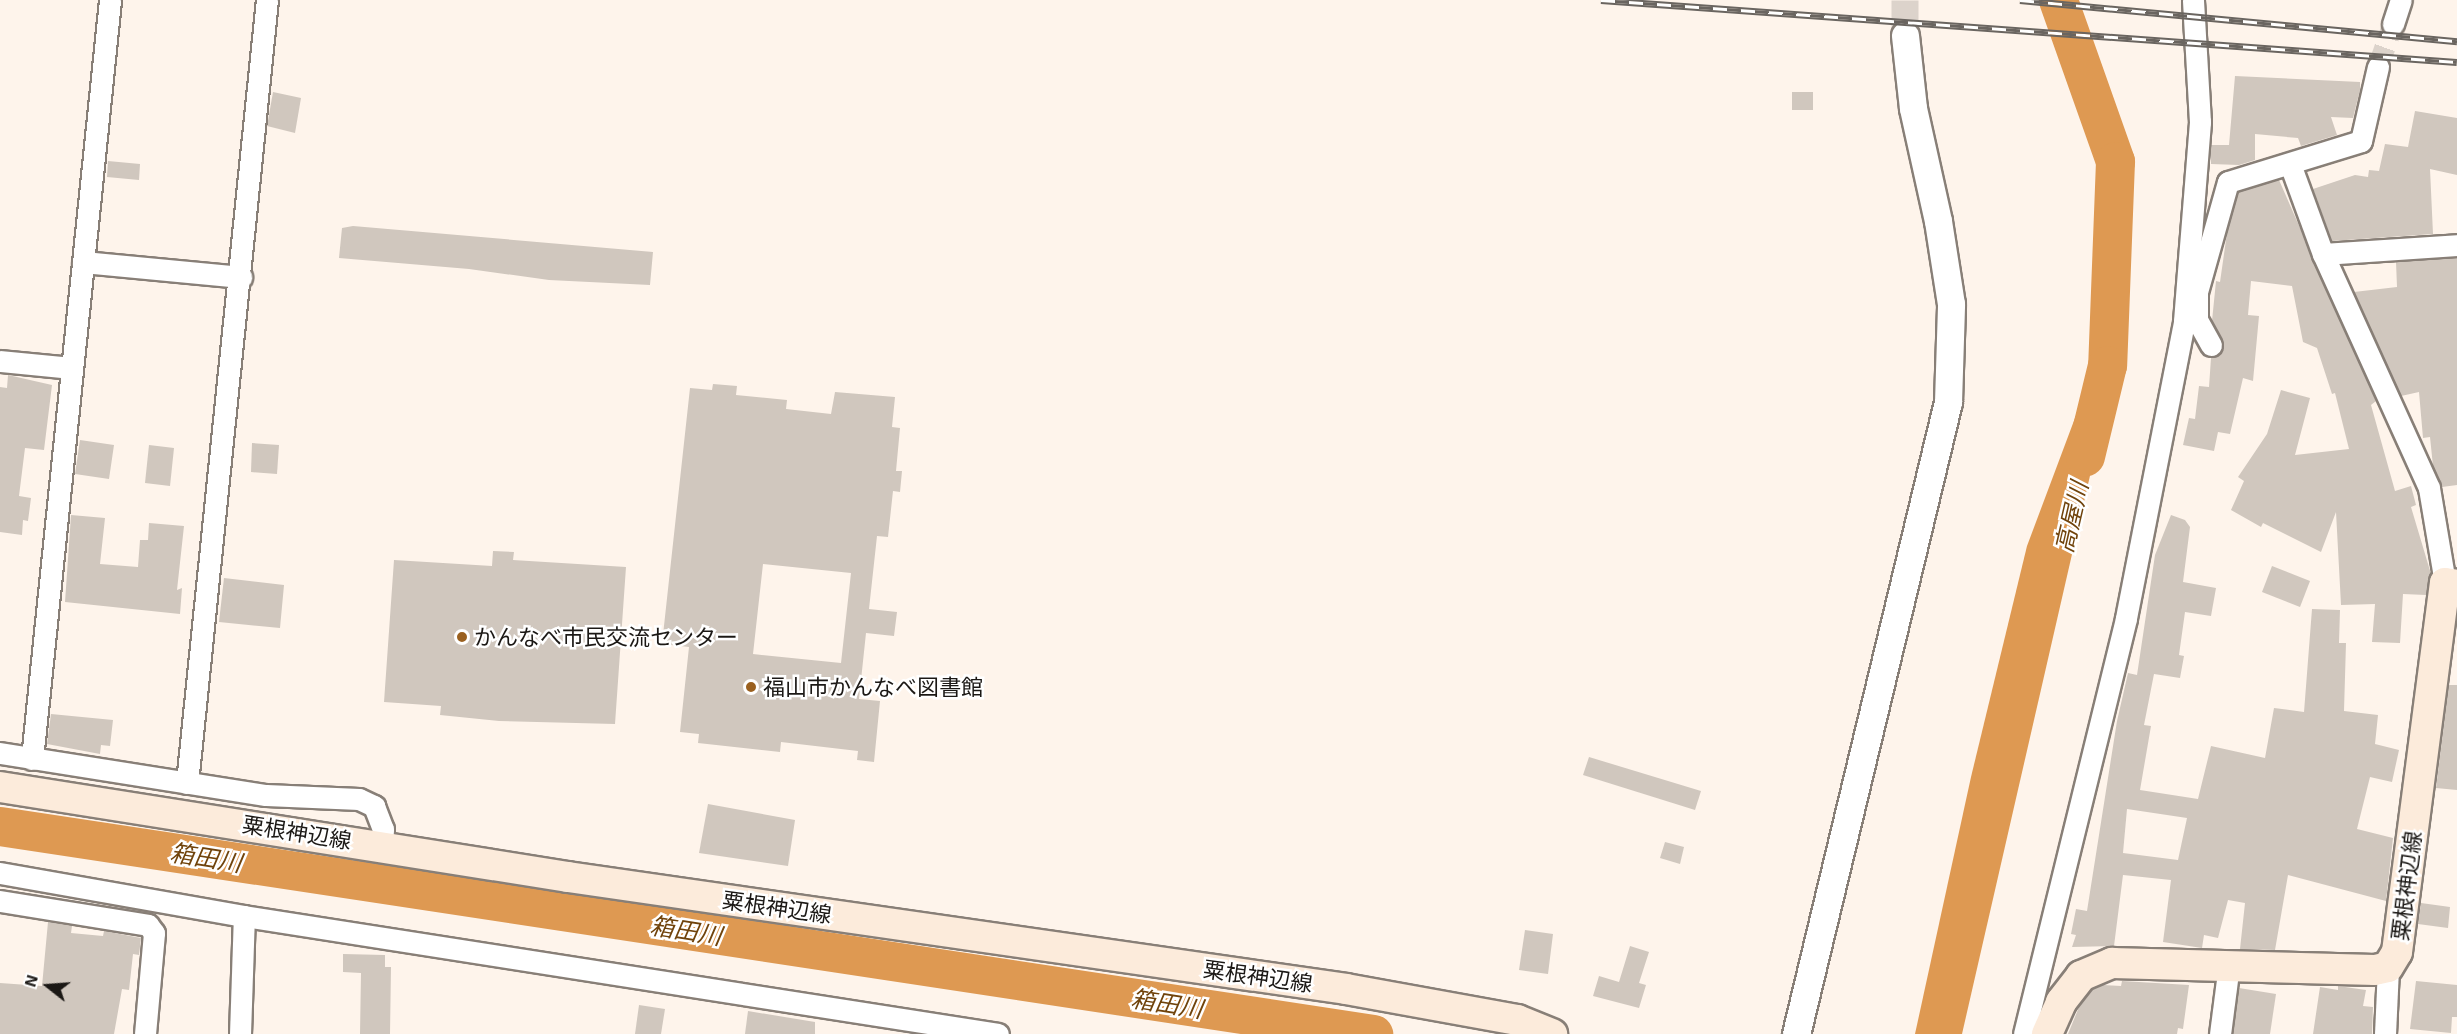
<!DOCTYPE html>
<html>
<head>
<meta charset="utf-8">
<style>
	body { margin:0 }
	#map { position:relative; width:2457px; height:1034px; overflow:hidden; background:#fef4eb; font-family:"Exo 2","Noto Sans JP",sans-serif }
	div>[style] { position:absolute }
	.water>* { inset:0; background:#de9952 }
	.river>* { height:39px; margin:-19.5px; padding:0 19.5px; transform-origin:19.5px; border-radius:19.5px; background:#de9952 }
	.building>* { inset:0; background:#d0c7be }
	.minor-tunnel>* { height:21px; margin-top:-10.5px; transform-origin:0; background:repeating-linear-gradient(90deg,#dcd3cb 0 21px,transparent 0 31px) }
	.tertiary-tunnel>* { height:27px; margin-top:-13.5px; transform-origin:0; background:repeating-linear-gradient(90deg,#dcd3cb 0 27px,transparent 0 41px) }
	.roads { filter:drop-shadow(2px 0 #887f77) drop-shadow(-2px 0 #887f77) drop-shadow(0 2px #887f77) drop-shadow(0 -2px #887f77) }
	.minor>* { height:21px; margin:-10.5px; padding:0 10.5px; transform-origin:10.5px; border-radius:10.5px; background:#fff }
	.tertiary>* { height:27px; margin:-13.5px; padding:0 13.5px; transform-origin:13.5px; border-radius:13.5px; background:#fff }
	.secondary>* { height:30px; margin:-15px; padding:0 15px; transform-origin:15px; border-radius:15px; background:#fcebdb }
	.rail>* { height:7px; margin-top:-3.5px; transform-origin:0; background:repeating-linear-gradient(90deg,#fff 0 14px,#6a6560 0 28px); box-sizing:border-box; border-block:2px solid #6a6560 }
	.dots>* { width:16px; height:16px; translate:-50% -50%; box-sizing:border-box; border:3px solid #fff; border-radius:50% }
	span { translate:-50% -50%; white-space:nowrap; text-align:center; line-height:1.15; -webkit-text-stroke:5px #fff; paint-order:stroke }
	.poi-label { font-size:22px; color:#1b1815 }
	.left { translate:0 -50%; text-align:left }
	.street-label { font-size:22px; color:#1b1815 }
	.water-label { font-size:24px; color:#70430b; font-style:italic }
	.north { position:absolute; left:18px; top:956px; width:60px; height:60px; -webkit-text-stroke:4px #fff; paint-order:stroke; rotate:287deg; font-size:16px; font-weight:700; line-height:24px; text-align:center; color:#1b1815 }
	.north::after { content:''; display:block; margin:auto; width:21px; height:27px; background:#1b1815; clip-path:polygon(50% 0,100% 100%,50% 72%,0 100%) }
</style>
</head>
<body>
<div id="map">
	<div class="water">
		<i style="clip-path:polygon(2081px 402px,2106px 406px,1962px 1034px,1915px 1034px,1971px 777px,2027px 546px)"></i>
	</div>
	<div class="river">
		<i style="left:2058px;top:0;width:171px;rotate:70.5deg"></i>
		<i style="left:2115px;top:161px;width:204px;rotate:92.2deg"></i>
		<i style="left:2107px;top:365px;width:94px;rotate:103.6deg"></i>
		<i style="left:0;top:826px;width:1389px;rotate:8.61deg"></i>
	</div>
	<div class="building">
		<i style="clip-path:polygon(2235px 76px,2360px 82px,2360px 90px,2353px 118px,2331px 117px,2337px 135px,2301px 146px,2298px 138px,2255px 134px,2255px 160px,2239px 165px,2211px 164px,2211px 145px,2229px 145px)"></i>
		<i style="clip-path:polygon(273px 92px,301px 98px,295px 133px,267px 126px)"></i>
		<i style="clip-path:polygon(1792px 92px,1813px 92px,1813px 110px,1792px 110px)"></i>
		<i style="clip-path:polygon(2415px 111px,2457px 118px,2457px 175px,2430px 169px,2433px 234px,2332px 241px,2313px 189px,2355px 175px,2368px 177px,2369px 170px,2379px 171px,2385px 144px,2408px 147px)"></i>
		<i style="clip-path:polygon(108px 161px,140px 164px,139px 180px,107px 177px)"></i>
		<i style="clip-path:polygon(2279px 180px,2376px 401px,2371px 405px,2395px 491px,2411px 486px,2416px 505px,2411px 507px,2431px 574px,2426px 595px,2403px 594px,2400px 643px,2372px 642px,2375px 604px,2341px 605px,2336px 512px,2321px 552px,2263px 523px,2261px 527px,2231px 510px,2244px 481px,2238px 477px,2267px 434px,2281px 390px,2310px 398px,2295px 455px,2349px 449px,2335px 393px,2332px 394px,2317px 348px,2303px 342px,2292px 286px,2251px 281px,2248px 315px,2259px 316px,2253px 381px,2243px 378px,2230px 434px,2218px 432px,2214px 451px,2183px 445px,2189px 418px,2195px 419px,2199px 386px,2209px 387px,2211px 358px,2218px 356px,2224px 346px,2212px 321px,2216px 281px,2220px 282px,2227px 233px,2238px 192px)"></i>
		<i style="clip-path:polygon(353px 226px,653px 252px,650px 285px,549px 280px,469px 269px,339px 258px,342px 228px)"></i>
		<i style="clip-path:polygon(2457px 258px,2457px 485px,2442px 487px,2433px 466px,2430px 437px,2423px 438px,2419px 392px,2401px 396px,2354px 292px,2397px 287px,2396px 262px)"></i>
		<i style="clip-path:polygon(8px 375px,52px 385px,44px 450px,25px 448px,19px 496px,31px 498px,28px 521px,23px 520px,22px 535px,0 532px,0 387px,7px 388px)"></i>
		<i style="clip-path:polygon(evenodd,713px 384px,737px 386px,736px 395px,787px 400px,786px 409px,831px 414px,835px 392px,895px 397px,892px 427px,900px 428px,896px 471px,902px 471px,900px 492px,893px 491px,888px 537px,877px 536px,869px 609px,897px 612px,894px 636px,866px 633px,859px 699px,880px 701px,874px 762px,857px 760px,858px 751px,781px 742px,780px 752px,698px 743px,699px 734px,680px 732px,689px 647px,662px 644px,690px 388px,712px 390px,713px 384px,763px 564px,851px 573px,841px 663px,753px 654px,763px 564px)"></i>
		<i style="clip-path:polygon(80px 440px,114px 445px,109px 479px,75px 474px)"></i>
		<i style="clip-path:polygon(252px 443px,279px 445px,277px 474px,251px 472px)"></i>
		<i style="clip-path:polygon(149px 445px,174px 448px,170px 486px,145px 483px)"></i>
		<i style="clip-path:polygon(71px 515px,105px 518px,100px 564px,138px 567px,140px 540px,148px 540px,149px 523px,184px 526px,177px 590px,182px 588px,180px 614px,65px 602px)"></i>
		<i style="clip-path:polygon(evenodd,2171px 515px,2185px 520px,2190px 527px,2183px 582px,2216px 588px,2211px 616px,2185px 612px,2179px 655px,2184px 656px,2180px 678px,2154px 674px,2144px 725px,2151px 726px,2140px 790px,2198px 799px,2211px 746px,2265px 758px,2274px 708px,2304px 712px,2312px 609px,2340px 610px,2339px 643px,2346px 643px,2344px 711px,2378px 715px,2375px 744px,2399px 750px,2392px 782px,2370px 777px,2357px 829px,2393px 838px,2386px 901px,2288px 875px,2275px 950px,2240px 949px,2245px 903px,2228px 900px,2218px 938px,2204px 935px,2202px 948px,2163px 942px,2171px 880px,2123px 875px,2114px 946px,2072px 947px,2076px 935px,2071px 934px,2076px 909px,2087px 911px,2117px 721px,2128px 673px,2137px 675px,2155px 555px,2171px 515px,2127px 809px,2187px 818px,2178px 860px,2123px 853px,2127px 809px)"></i>
		<i style="clip-path:polygon(493px 551px,514px 552px,513px 560px,626px 567px,615px 724px,499px 721px,440px 715px,441px 706px,384px 702px,394px 560px,492px 566px)"></i>
		<i style="clip-path:polygon(2272px 566px,2310px 581px,2300px 607px,2262px 592px)"></i>
		<i style="clip-path:polygon(224px 578px,284px 585px,280px 628px,219px 622px)"></i>
		<i style="clip-path:polygon(2449px 685px,2457px 685px,2457px 790px,2436px 788px)"></i>
		<i style="clip-path:polygon(51px 714px,113px 720px,110px 746px,101px 745px,100px 754px,47px 744px)"></i>
		<i style="clip-path:polygon(1589px 757px,1701px 791px,1695px 810px,1583px 775px)"></i>
		<i style="clip-path:polygon(708px 804px,795px 820px,788px 866px,699px 853px)"></i>
		<i style="clip-path:polygon(1665px 842px,1684px 847px,1680px 864px,1660px 858px)"></i>
		<i style="clip-path:polygon(2421px 903px,2450px 907px,2448px 928px,2418px 924px)"></i>
		<i style="clip-path:polygon(48px 922px,72px 926px,71px 933px,103px 936px,104px 931px,141px 938px,139px 955px,133px 954px,129px 990px,122px 989px,114px 1034px,0 1034px,0 983px,42px 986px)"></i>
		<i style="clip-path:polygon(1525px 930px,1553px 934px,1548px 974px,1519px 970px)"></i>
		<i style="clip-path:polygon(1630px 946px,1649px 952px,1639px 983px,1646px 985px,1639px 1008px,1593px 996px,1599px 976px,1619px 982px)"></i>
		<i style="clip-path:polygon(343px 954px,385px 955px,385px 967px,391px 967px,390px 1034px,360px 1034px,361px 973px,343px 972px)"></i>
		<i style="clip-path:polygon(2122px 981px,2189px 985px,2183px 1029px,2178px 1028px,2177px 1034px,2068px 1034px,2079px 1007px,2092px 990px,2103px 985px,2121px 986px)"></i>
		<i style="clip-path:polygon(2416px 981px,2457px 985px,2457px 1017px,2452px 1017px,2451px 1033px,2410px 1029px)"></i>
		<i style="clip-path:polygon(2338px 986px,2366px 990px,2363px 1006px,2373px 1007px,2372px 1034px,2313px 1034px,2320px 987px,2338px 990px)"></i>
		<i style="clip-path:polygon(2239px 988px,2276px 994px,2270px 1034px,2233px 1034px)"></i>
		<i style="clip-path:polygon(639px 1005px,665px 1009px,661px 1034px,635px 1034px)"></i>
		<i style="clip-path:polygon(748px 1011px,815px 1022px,815px 1034px,745px 1034px)"></i>
	</div>
	<div class="minor-tunnel">
		<i style="left:2378px;top:67px;width:46px;rotate:-70.8deg"></i>
	</div>
	<div class="tertiary-tunnel">
		<i style="left:1905px;top:0;width:35px;rotate:90deg"></i>
	</div>
	<div class="roads">
		<div class="minor">
			<i style="left:2393px;top:24px;width:25px;rotate:-72deg"></i>
			<i style="left:2290px;top:164px;width:96px;rotate:69.9deg"></i>
			<i style="left:2323px;top:254px;width:257px;rotate:65.6deg"></i>
			<i style="left:2429px;top:488px;width:96px;rotate:80.4deg"></i>
			<i style="left:2323px;top:254px;width:134px;rotate:-3.8deg"></i>
			<i style="left:83px;top:262px;width:159px;rotate:5.4deg"></i>
			<i style="left:2211px;top:345px;width:29px;rotate:-119deg"></i>
			<i style="left:2197px;top:320px;width:28px;rotate:-90deg"></i>
			<i style="left:2197px;top:292px;width:114px;rotate:-74.3deg"></i>
			<i style="left:2228px;top:182px;width:139px;rotate:-17.1deg"></i>
			<i style="left:2361px;top:141px;width:76px;rotate:-77.1deg"></i>
			<i style="left:0;top:361px;width:72px;rotate:5.6deg"></i>
			<i style="left:0;top:753px;width:269px;rotate:9deg"></i>
			<i style="left:266px;top:795px;width:93px;rotate:2.5deg"></i>
			<i style="left:359px;top:799px;width:17px;rotate:25deg"></i>
			<i style="left:374px;top:806px;width:25px;rotate:69deg"></i>
			<i style="left:383px;top:829px;width:16px;rotate:94deg"></i>
			<i style="left:32px;top:759px;width:763px;rotate:-84.13deg"></i>
			<i style="left:187px;top:783px;width:787px;rotate:-84.17deg"></i>
			<i style="left:0;top:873px;width:248px;rotate:10deg"></i>
			<i style="left:244px;top:916px;width:763px;rotate:8.89deg"></i>
			<i style="left:0;top:901px;width:150px;rotate:9.2deg"></i>
			<i style="left:148px;top:925px;width:10px;rotate:53deg"></i>
			<i style="left:154px;top:933px;width:101px;rotate:95.1deg"></i>
			<i style="left:240px;top:1034px;width:118px;rotate:-88.1deg"></i>
			<i style="left:2024px;top:1034px;width:428px;rotate:-76.2deg"></i>
			<i style="left:2126px;top:618px;width:303px;rotate:-78.9deg"></i>
			<i style="left:2184px;top:321px;width:200px;rotate:-85.4deg"></i>
			<i style="left:2200px;top:122px;width:122px;rotate:-93.3deg"></i>
			<i style="left:2220px;top:1034px;width:70px;rotate:-82.6deg"></i>
			<i style="left:2385px;top:1034px;width:67px;rotate:-87.4deg"></i>
		</div>
		<div class="tertiary">
			<i style="left:1796px;top:1034px;width:650px;rotate:-76.48deg"></i>
			<i style="left:1948px;top:402px;width:98px;rotate:-88.2deg"></i>
			<i style="left:1951px;top:304px;width:84px;rotate:-98.9deg"></i>
			<i style="left:1938px;top:221px;width:116px;rotate:-102.5deg"></i>
			<i style="left:1913px;top:108px;width:73px;rotate:-96.3deg"></i>
		</div>
		<div class="secondary">
			<i style="left:0;top:787px;width:575px;rotate:9deg"></i>
			<i style="left:568px;top:877px;width:786px;rotate:8.19deg"></i>
			<i style="left:1346px;top:989px;width:174px;rotate:10.3deg"></i>
			<i style="left:1517px;top:1020px;width:38px;rotate:22deg"></i>
			<i style="left:2047px;top:1034px;width:35px;rotate:-66deg"></i>
			<i style="left:2061px;top:1002px;width:33px;rotate:-52deg"></i>
			<i style="left:2081px;top:976px;width:34px;rotate:-23deg"></i>
			<i style="left:2112px;top:963px;width:263px;rotate:1.5deg"></i>
			<i style="left:2375px;top:970px;width:13px;rotate:-13deg"></i>
			<i style="left:2388px;top:967px;width:17px;rotate:-59deg"></i>
			<i style="left:2397px;top:952px;width:372px;rotate:-82.6deg"></i>
			<i style="left:2445px;top:583px;width:12px;rotate:9deg"></i>
		</div>
	</div>
	<div class="rail">
		<i style="left:1601px;top:0;width:858px;rotate:4.14deg"></i>
		<i style="left:2020px;top:0;width:439px;rotate:5.4deg"></i>
	</div>
	<div class="dots">
		<i style="left:462px;top:637px;background:#9a601f"></i>
		<i style="left:751px;top:687px;background:#9a601f"></i>
	</div>
	<div class="poi-label">
		<span class="left" style="left:474px;top:637px">かんなべ市民交流センター</span>
		<span class="left" style="left:763px;top:687px">福山市かんなべ図書館</span>
	</div>
	<div class="street-label">
		<span style="left:297px;top:832px;rotate:9deg">粟根神辺線</span>
		<span style="left:2406px;top:886px;rotate:-83deg">粟根神辺線</span>
		<span style="left:777px;top:907px;rotate:8deg">粟根神辺線</span>
		<span style="left:1258px;top:976px;rotate:8deg">粟根神辺線</span>
	</div>
	<div class="water-label">
		<span style="left:2071px;top:517px;rotate:-77deg">高屋川</span>
		<span style="left:206px;top:857px;rotate:9deg">箱田川</span>
		<span style="left:686px;top:930px;rotate:9deg">箱田川</span>
		<span style="left:1167px;top:1003px;rotate:9deg">箱田川</span>
	</div>
	<div class="north">N</div>
</div>
</body>
</html>
